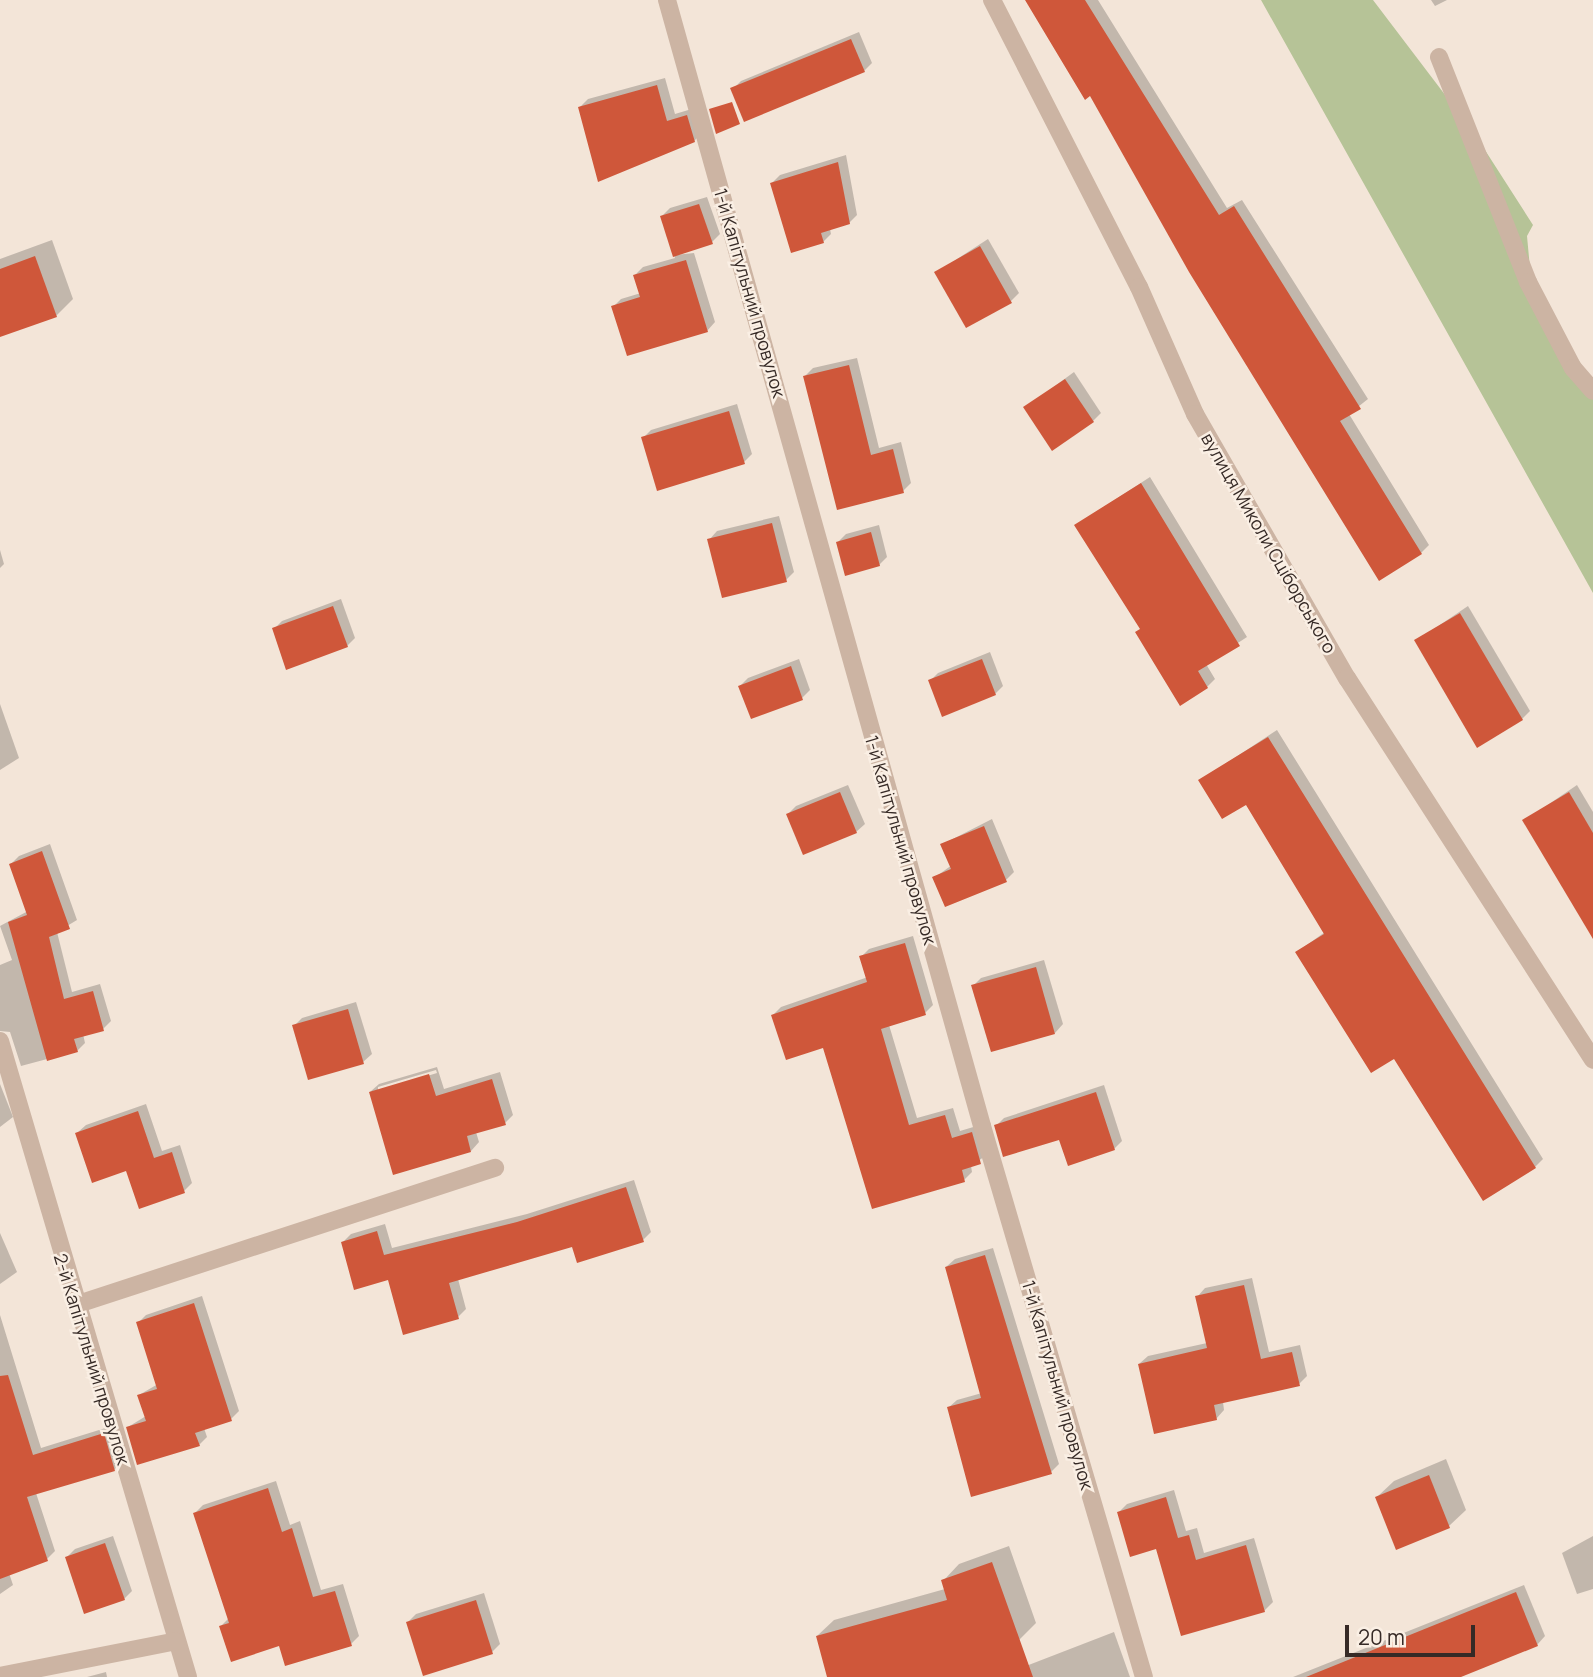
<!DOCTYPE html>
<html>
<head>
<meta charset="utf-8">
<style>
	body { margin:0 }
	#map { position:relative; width:1593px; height:1677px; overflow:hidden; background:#f3e5d8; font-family:Manrope,sans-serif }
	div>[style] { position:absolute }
	.green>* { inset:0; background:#b6c397 }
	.shadow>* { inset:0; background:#0003 }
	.building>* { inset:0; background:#cf573a }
	.lane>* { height:18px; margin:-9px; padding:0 9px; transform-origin:9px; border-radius:9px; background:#ccb4a3 }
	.street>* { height:18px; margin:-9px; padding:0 9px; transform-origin:9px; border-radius:9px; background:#ccb4a3 }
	span { translate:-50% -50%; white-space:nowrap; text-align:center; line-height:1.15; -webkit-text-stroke:5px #faefe4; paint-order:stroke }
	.street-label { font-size:18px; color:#362a26 }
	.scale { position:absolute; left:1345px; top:1625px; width:130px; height:32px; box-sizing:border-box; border:4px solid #362a26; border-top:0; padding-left:9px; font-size:21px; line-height:24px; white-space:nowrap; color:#362a26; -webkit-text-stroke:5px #faefe4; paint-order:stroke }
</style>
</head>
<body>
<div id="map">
	<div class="green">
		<i style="clip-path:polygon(1261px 0,1373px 0,1474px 133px,1533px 225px,1527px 236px,1531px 279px,1593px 385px,1593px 593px)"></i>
	</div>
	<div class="shadow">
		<i style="clip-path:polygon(1027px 0,1098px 0,1227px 208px,1242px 200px,1368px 399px,1349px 414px,1429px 545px,1421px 553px)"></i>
		<i style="clip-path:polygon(1431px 0,1447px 0,1435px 6px)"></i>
		<i style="clip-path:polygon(859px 32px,872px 63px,864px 71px,733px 89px,741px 81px)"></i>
		<i style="clip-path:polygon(665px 78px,675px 114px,695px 108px,702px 133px,694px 141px,580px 107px,588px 99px)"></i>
		<i style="clip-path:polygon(846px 155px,857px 215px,849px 223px,830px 229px,831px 234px,823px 242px,772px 183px,780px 175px)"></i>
		<i style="clip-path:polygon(707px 197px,720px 234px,712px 242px,675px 255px,694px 253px,715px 322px,707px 331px,613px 307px,621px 299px,641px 293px,635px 275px,643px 267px,675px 258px,662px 216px,670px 208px)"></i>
		<i style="clip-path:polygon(988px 239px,1019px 293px,1011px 301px,937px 272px)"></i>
		<i style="clip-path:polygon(52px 240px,73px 299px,56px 316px,0 335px,0 259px)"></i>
		<i style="clip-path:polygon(857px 358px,879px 448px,901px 442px,911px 483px,903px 491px,838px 508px,805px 376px,813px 368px)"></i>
		<i style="clip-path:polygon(1074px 372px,1101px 413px,1093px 421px,1025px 408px)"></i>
		<i style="clip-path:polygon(737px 404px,752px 454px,744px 462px,643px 438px,651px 430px)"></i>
		<i style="clip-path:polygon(1150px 477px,1247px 637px,1206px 664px,1215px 679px,1207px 687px,1141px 628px,1076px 525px)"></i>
		<i style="clip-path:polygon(779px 516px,794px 572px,786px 580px,709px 540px,717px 531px)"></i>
		<i style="clip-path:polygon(879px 525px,887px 557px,879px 565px,838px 542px,846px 534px)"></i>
		<i style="clip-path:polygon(0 550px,4px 564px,0 568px)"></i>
		<i style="clip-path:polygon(341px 599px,355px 638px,347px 646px,274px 629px,282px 621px)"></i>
		<i style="clip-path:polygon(1468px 606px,1530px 711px,1522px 719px,1416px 641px)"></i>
		<i style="clip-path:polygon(990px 652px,1003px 686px,995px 694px,930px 681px,938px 673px)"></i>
		<i style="clip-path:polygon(799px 659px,810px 690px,802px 698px,740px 686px,748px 678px)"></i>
		<i style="clip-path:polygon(0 704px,19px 758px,0 770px)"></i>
		<i style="clip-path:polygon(1277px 730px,1543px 1159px,1535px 1167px,1394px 1057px,1297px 952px,1325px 932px,1247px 803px,1201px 780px)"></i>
		<i style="clip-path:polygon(848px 785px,865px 824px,856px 832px,788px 814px,796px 806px)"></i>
		<i style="clip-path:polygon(1577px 785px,1593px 812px,1593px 905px,1524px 821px)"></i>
		<i style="clip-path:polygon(992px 819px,1014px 872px,1006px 880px,934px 878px,952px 865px,943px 844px)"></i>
		<i style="clip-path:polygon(50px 844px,77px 920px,57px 932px,72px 992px,100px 984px,111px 1021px,103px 1029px,83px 1034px,85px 1043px,77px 1051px,21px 1066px,10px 1032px,0 1031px,0 965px,12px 960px,0 926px,28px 911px,11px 864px,19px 856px)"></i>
		<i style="clip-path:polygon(913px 936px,933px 1005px,925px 1013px,889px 1025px,917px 1118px,953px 1108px,960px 1131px,980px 1125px,988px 1154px,971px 1166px,972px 1172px,964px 1180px,824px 1046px,773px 1015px,781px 1007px,868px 977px,861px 957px,869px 949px)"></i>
		<i style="clip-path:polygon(1044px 960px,1063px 1024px,1055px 1033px,973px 986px,981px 978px)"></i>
		<i style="clip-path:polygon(356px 1002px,372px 1054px,363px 1062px,294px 1026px,302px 1018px)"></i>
		<i style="clip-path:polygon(evenodd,437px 1067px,444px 1089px,500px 1072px,513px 1115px,505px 1123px,476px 1132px,479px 1142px,471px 1151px,370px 1092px,379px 1084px,437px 1067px,436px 1070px,437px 1073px,378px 1091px,378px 1087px,436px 1070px)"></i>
		<i style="clip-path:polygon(0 1084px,13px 1117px,0 1127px)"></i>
		<i style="clip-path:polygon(1104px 1085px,1122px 1141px,1114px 1149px,996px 1126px,1004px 1118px)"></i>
		<i style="clip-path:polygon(146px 1104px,162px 1151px,180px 1145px,192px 1183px,184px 1191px,127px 1168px,77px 1133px,86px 1125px)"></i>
		<i style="clip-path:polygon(634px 1180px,651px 1232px,643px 1240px,573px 1244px,458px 1279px,466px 1309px,458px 1317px,389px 1278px,343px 1242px,351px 1234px,385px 1224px,392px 1248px,527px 1214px)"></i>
		<i style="clip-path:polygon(0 1233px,17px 1272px,0 1284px)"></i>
		<i style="clip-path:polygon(993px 1248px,1059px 1464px,1051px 1472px,948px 1408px,957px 1400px,982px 1393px,946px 1267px,955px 1259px)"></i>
		<i style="clip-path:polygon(1252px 1278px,1269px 1352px,1300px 1345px,1307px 1376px,1299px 1384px,1223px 1402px,1224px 1410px,1216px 1419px,1139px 1364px,1148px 1356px,1207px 1343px,1197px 1297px,1205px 1288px)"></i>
		<i style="clip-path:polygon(202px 1296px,239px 1411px,231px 1419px,204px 1428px,207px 1437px,199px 1445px,128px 1427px,146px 1416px,139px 1395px,158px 1384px,138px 1323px,146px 1315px)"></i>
		<i style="clip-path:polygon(0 1315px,41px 1448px,112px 1426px,122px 1461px,114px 1470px,36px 1493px,55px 1551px,47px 1559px,9px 1573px,13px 1585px,0 1594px)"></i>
		<i style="clip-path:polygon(1446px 1459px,1466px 1510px,1449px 1526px,1377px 1497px,1394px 1481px)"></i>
		<i style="clip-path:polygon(276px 1481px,290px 1525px,300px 1521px,321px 1590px,343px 1584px,359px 1636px,351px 1644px,280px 1644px,221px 1626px,229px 1618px,195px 1513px,203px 1505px)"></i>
		<i style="clip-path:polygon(1174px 1490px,1186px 1531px,1197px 1528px,1204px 1553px,1254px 1538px,1273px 1602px,1264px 1611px,1158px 1547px,1119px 1512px,1127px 1504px)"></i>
		<i style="clip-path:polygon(113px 1536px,132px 1591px,124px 1599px,67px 1557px,75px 1549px)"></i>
		<i style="clip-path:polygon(1593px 1536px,1593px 1589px,1577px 1594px,1562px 1553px)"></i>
		<i style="clip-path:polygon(1009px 1546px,1036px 1623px,1019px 1640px,889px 1677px,829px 1677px,817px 1636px,834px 1620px,945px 1589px,943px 1581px,959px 1564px)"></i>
		<i style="clip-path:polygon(1524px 1585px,1545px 1636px,1537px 1645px,1454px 1677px,1293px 1677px)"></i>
		<i style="clip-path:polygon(484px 1593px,500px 1644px,492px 1652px,408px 1622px,416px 1614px)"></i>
		<i style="clip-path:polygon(1114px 1632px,1130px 1677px,1016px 1677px,1026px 1666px)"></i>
		<i style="clip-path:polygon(106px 1672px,107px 1677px,87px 1677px)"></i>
	</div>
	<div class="building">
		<i style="clip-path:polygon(1025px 0,1085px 0,1219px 215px,1234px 206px,1361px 409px,1340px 421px,1422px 554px,1379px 581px,1189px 272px,1090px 96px,1085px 100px)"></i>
		<i style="clip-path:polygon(851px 39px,865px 72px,744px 122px,730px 88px)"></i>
		<i style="clip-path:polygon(657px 85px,667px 121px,687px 115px,695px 142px,598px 182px,578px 107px)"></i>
		<i style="clip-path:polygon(732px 102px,740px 124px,716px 134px,709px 109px)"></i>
		<i style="clip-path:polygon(838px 162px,850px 224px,821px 233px,824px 243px,791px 253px,770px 183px)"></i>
		<i style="clip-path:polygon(699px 204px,713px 244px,673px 257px,660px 216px)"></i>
		<i style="clip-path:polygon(980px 246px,1012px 303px,966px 328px,934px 272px)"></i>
		<i style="clip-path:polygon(35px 256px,57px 317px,0 337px,0 269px)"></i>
		<i style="clip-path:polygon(686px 260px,708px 332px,627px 356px,611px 306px,640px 297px,633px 275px)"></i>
		<i style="clip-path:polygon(849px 365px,871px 455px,893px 449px,904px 493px,837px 510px,803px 376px)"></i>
		<i style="clip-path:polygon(1065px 379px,1094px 422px,1052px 451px,1023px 407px)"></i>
		<i style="clip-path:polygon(729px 411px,745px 464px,657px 491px,641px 437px)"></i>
		<i style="clip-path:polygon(1141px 483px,1240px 646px,1198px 671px,1208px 688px,1180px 706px,1135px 632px,1140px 629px,1074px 525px)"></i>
		<i style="clip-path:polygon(772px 523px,787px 582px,722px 598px,707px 539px)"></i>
		<i style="clip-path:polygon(871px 532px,880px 566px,845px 576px,836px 542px)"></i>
		<i style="clip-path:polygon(333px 606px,348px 647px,286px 670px,272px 628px)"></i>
		<i style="clip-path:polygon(1460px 613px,1523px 720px,1477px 748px,1414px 640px)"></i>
		<i style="clip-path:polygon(982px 659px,996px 695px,942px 717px,928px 680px)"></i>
		<i style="clip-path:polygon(791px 666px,803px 700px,751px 719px,738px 686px)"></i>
		<i style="clip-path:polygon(1268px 737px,1536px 1168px,1483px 1201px,1394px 1059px,1371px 1073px,1295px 952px,1324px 934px,1246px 805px,1222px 819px,1198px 780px)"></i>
		<i style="clip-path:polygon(840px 792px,857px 833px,803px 855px,786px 814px)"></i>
		<i style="clip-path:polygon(1569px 792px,1593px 833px,1593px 939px,1522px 820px)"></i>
		<i style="clip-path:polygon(984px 826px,1007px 882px,945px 907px,932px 877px,951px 869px,940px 844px)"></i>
		<i style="clip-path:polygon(42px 851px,70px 929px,49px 937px,64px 999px,93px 991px,104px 1031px,74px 1039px,78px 1052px,47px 1061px,8px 922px,27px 915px,9px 864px)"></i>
		<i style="clip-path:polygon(905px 943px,926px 1015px,881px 1029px,909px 1125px,945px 1115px,952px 1138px,972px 1132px,981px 1164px,962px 1170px,965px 1182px,872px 1209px,823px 1048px,786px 1060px,771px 1015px,867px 982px,859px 956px)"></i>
		<i style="clip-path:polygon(1036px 967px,1055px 1034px,991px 1052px,971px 985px)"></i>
		<i style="clip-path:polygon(348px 1009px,364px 1064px,308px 1080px,292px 1025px)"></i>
		<i style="clip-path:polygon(429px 1074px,436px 1096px,492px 1079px,506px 1125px,467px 1136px,471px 1152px,393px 1175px,369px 1092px)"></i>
		<i style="clip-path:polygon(1096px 1092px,1115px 1150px,1068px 1166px,1059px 1140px,1003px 1157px,994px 1125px)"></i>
		<i style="clip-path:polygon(138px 1111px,154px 1158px,172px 1152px,185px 1193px,139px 1209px,126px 1171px,92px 1183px,75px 1133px)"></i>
		<i style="clip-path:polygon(626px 1187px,644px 1242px,577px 1263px,572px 1247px,449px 1283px,459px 1319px,403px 1335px,388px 1280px,354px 1290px,341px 1242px,377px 1231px,384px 1255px,517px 1222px)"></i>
		<i style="clip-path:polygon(985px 1255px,1052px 1474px,971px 1497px,947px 1407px,981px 1398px,945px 1267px)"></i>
		<i style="clip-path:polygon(1244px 1285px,1261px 1359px,1292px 1352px,1300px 1386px,1214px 1405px,1217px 1420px,1154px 1434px,1138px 1364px,1207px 1348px,1195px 1296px)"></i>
		<i style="clip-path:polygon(194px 1303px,232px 1421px,195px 1433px,200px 1446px,137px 1465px,126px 1427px,146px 1421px,137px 1395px,157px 1389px,136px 1322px)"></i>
		<i style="clip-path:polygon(8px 1375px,33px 1455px,104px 1433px,115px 1471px,27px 1497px,48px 1561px,0 1579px,0 1376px)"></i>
		<i style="clip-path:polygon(1429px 1475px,1450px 1528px,1396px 1550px,1375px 1497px)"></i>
		<i style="clip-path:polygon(268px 1488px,282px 1532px,292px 1528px,313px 1597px,335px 1591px,352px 1646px,285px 1666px,279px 1646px,231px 1662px,219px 1626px,229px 1623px,193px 1513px)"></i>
		<i style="clip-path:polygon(1166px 1497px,1178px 1538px,1189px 1535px,1196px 1560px,1246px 1545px,1265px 1612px,1181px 1636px,1156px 1549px,1130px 1557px,1117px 1512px)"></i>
		<i style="clip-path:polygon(105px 1543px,125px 1600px,84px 1614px,65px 1557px)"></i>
		<i style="clip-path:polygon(992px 1562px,1033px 1677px,827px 1677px,816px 1636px,947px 1600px,941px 1580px)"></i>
		<i style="clip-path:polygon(1516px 1592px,1538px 1646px,1461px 1677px,1306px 1677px)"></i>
		<i style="clip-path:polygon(476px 1600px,493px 1654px,423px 1676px,406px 1622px)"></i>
	</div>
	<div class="lane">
		<i style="left:1439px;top:57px;width:242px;rotate:68.4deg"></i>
		<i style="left:1528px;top:282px;width:97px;rotate:62.4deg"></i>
		<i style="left:1573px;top:368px;width:30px;rotate:49deg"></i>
		<i style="left:75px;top:1305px;width:442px;rotate:-18.1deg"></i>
	</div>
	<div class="street">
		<i style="left:667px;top:0;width:1169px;rotate:74.37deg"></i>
		<i style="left:982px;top:1126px;width:574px;rotate:73.62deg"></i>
		<i style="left:992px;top:0;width:322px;rotate:62.9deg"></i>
		<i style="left:1139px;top:287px;width:139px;rotate:66.2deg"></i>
		<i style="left:1195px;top:414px;width:305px;rotate:60.1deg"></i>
		<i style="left:1347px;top:678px;width:454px;rotate:57.2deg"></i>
		<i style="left:0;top:1041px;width:663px;rotate:73.53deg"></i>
		<i style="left:0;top:1676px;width:179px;rotate:-11.2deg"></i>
	</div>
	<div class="street-label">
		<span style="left:750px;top:293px;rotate:74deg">1-й Капітульний провулок</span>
		<span style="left:1269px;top:543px;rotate:60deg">вулиця Миколи Сціборського</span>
		<span style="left:901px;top:840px;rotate:74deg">1-й Капітульний провулок</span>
		<span style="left:92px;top:1359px;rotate:73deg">2-й Капітульний провулок</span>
		<span style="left:1058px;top:1385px;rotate:74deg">1-й Капітульний провулок</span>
	</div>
	<div class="scale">20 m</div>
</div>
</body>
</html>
